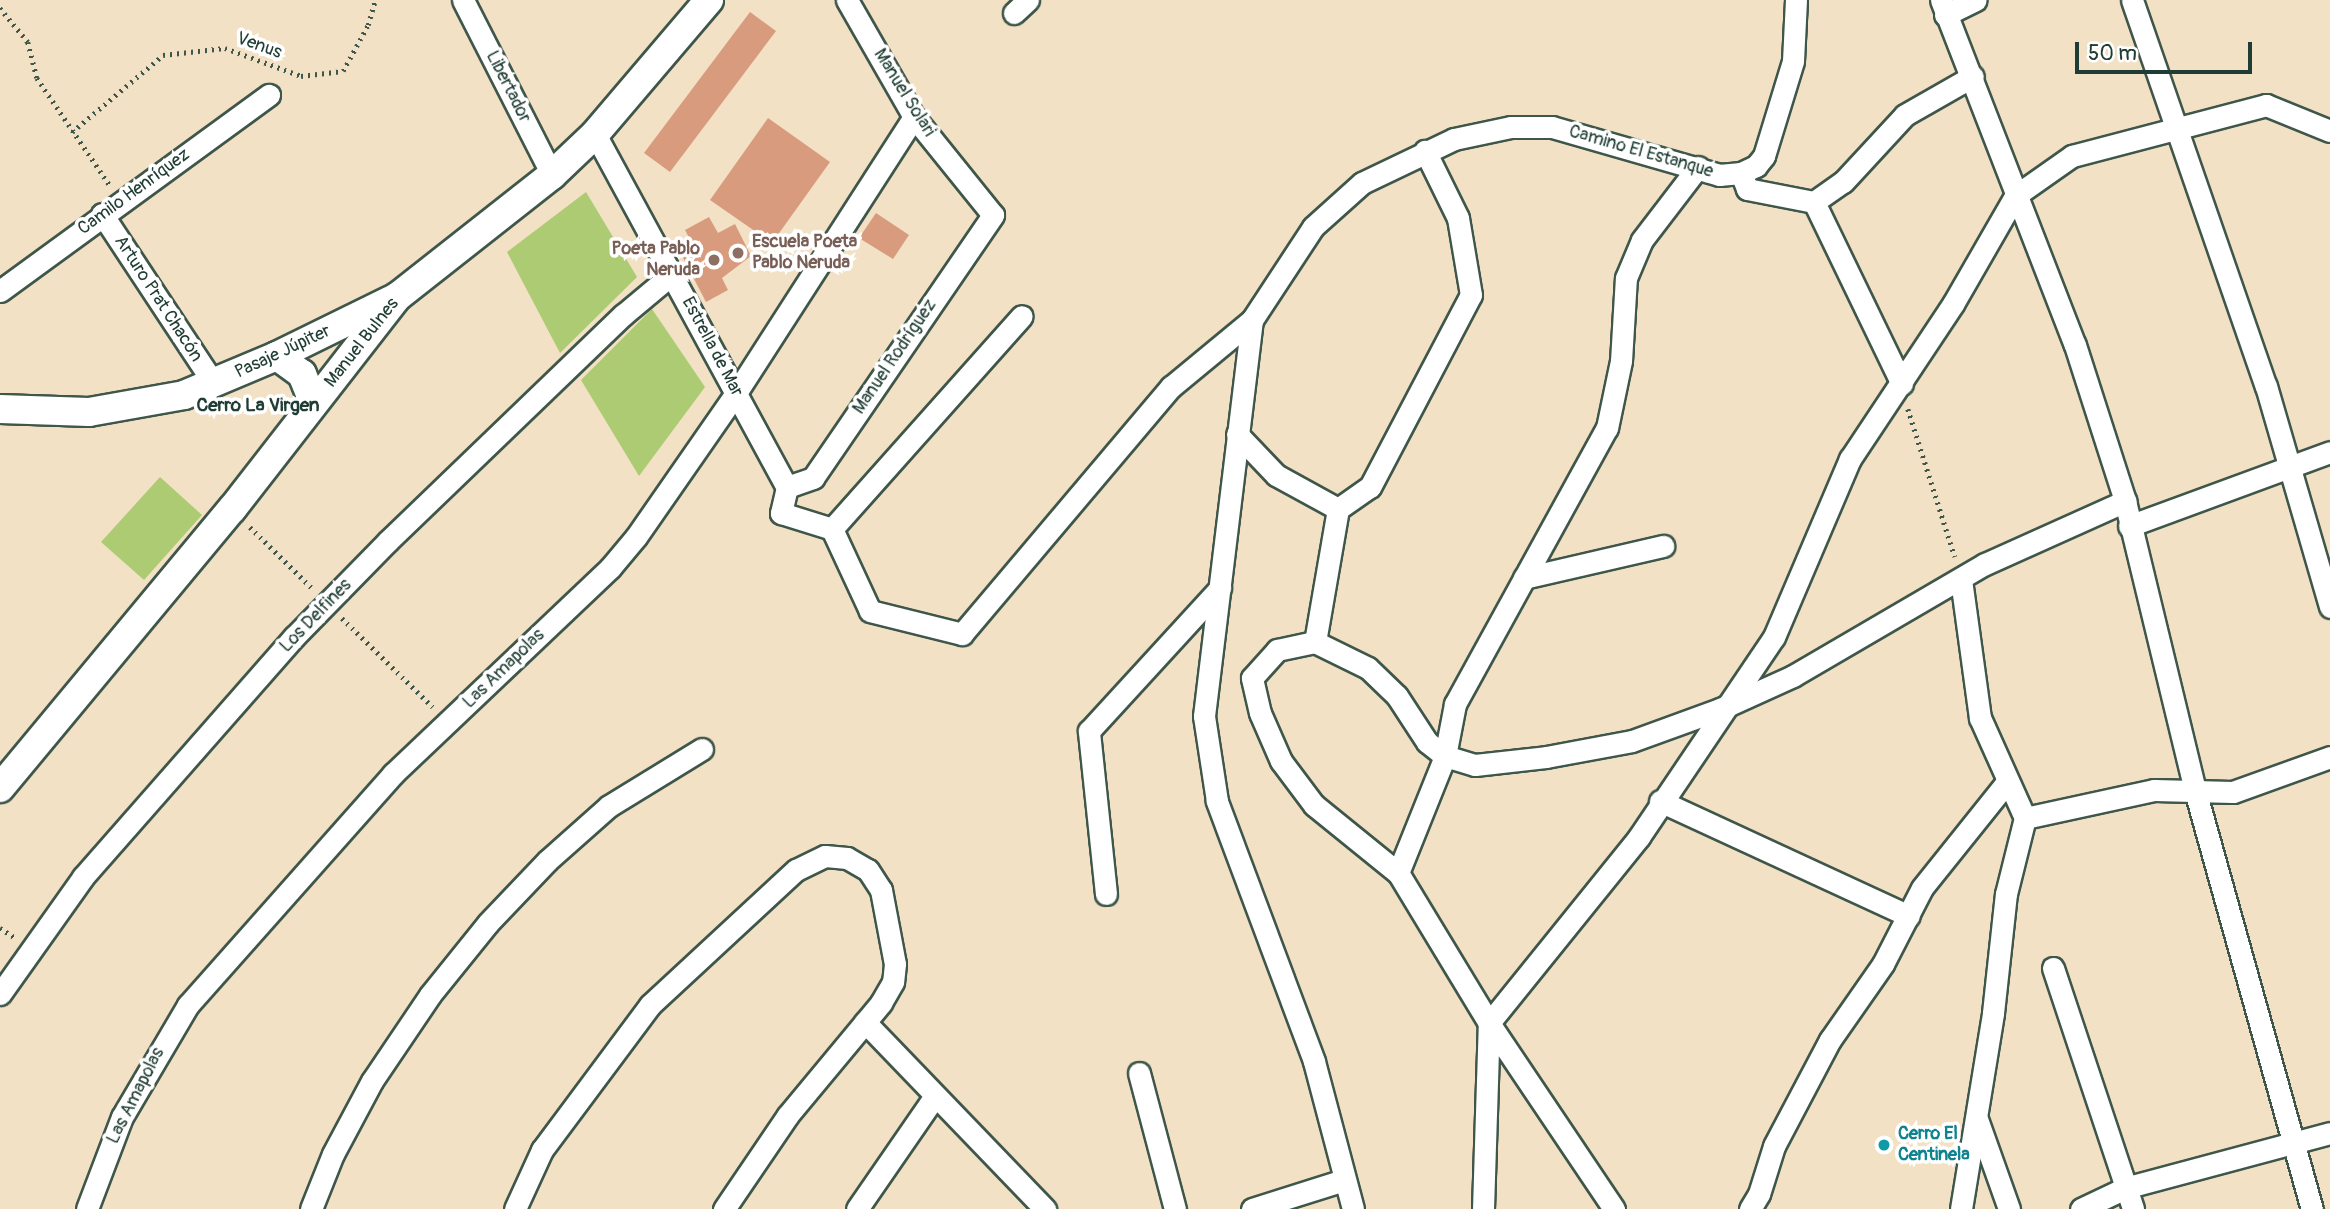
<!DOCTYPE html>
<html>
<head>
<meta charset="utf-8">
<style>
	body { margin:0 }
	#map { position:relative; width:2330px; height:1209px; overflow:hidden; background:#f2e1c4; font-family:Pangolin,sans-serif }
	div>[style] { position:absolute }
	.green>* { inset:0; background:#accb72 }
	.building>* { inset:0; background:#d99b7e }
	.path>* { height:4.5px; margin-top:-2.25px; transform-origin:0; background:repeating-linear-gradient(90deg,#3f564a 0 2px,transparent 0 7px) }
	.roads { filter:drop-shadow(2px 0 #3f564a) drop-shadow(-2px 0 #3f564a) drop-shadow(0 2px #3f564a) drop-shadow(0 -2px #3f564a) }
	.minor>* { height:21px; margin:-10.5px; padding:0 10.5px; transform-origin:10.5px; border-radius:10.5px; background:#fff }
	.tertiary>* { height:28px; margin:-14px; padding:0 14px; transform-origin:14px; border-radius:14px; background:#fff }
	.dots>* { width:19px; height:19px; translate:-50% -50%; box-sizing:border-box; border:4px solid #fff; border-radius:50% }
	span { translate:-50% -50%; white-space:nowrap; text-align:center; line-height:1.15; -webkit-text-stroke:7px #fff; paint-order:stroke }
	.street-label { font-size:18px; color:#1f3d34 }
	.education-label { font-size:18px; color:#785e54; font-weight:700 }
	.left { translate:0 -50%; text-align:left }
	.right { translate:-100% -50%; text-align:right }
	.culture-label { font-size:18px; color:#0d838f; font-weight:700 }
	.neighbourhood-label { font-size:19px; color:#1f3d34; font-weight:700 }
	.scale { position:absolute; left:2075px; top:42px; width:177px; height:32px; box-sizing:border-box; border:4px solid #1f3d34; border-top:0; padding-left:9px; font-size:21px; line-height:24px; white-space:nowrap; color:#1f3d34; -webkit-text-stroke:5px #fff; paint-order:stroke }
</style>
</head>
<body>
<div id="map">
	<div class="green">
		<i style="clip-path:polygon(586px 192px,637px 277px,560px 353px,507px 252px)"></i>
		<i style="clip-path:polygon(652px 309px,705px 387px,639px 476px,581px 380px)"></i>
		<i style="clip-path:polygon(160px 477px,202px 515px,144px 580px,101px 542px)"></i>
	</div>
	<div class="building">
		<i style="clip-path:polygon(750px 12px,776px 31px,670px 172px,644px 153px)"></i>
		<i style="clip-path:polygon(768px 118px,830px 162px,772px 243px,710px 200px)"></i>
		<i style="clip-path:polygon(876px 213px,909px 235px,893px 259px,859px 238px)"></i>
		<i style="clip-path:polygon(709px 217px,718px 233px,735px 224px,751px 256px,722px 278px,728px 290px,706px 302px,681px 254px,694px 247px,685px 230px)"></i>
	</div>
	<div class="path">
		<i style="left:0;top:8px;width:44px;rotate:50.5deg"></i>
		<i style="left:28px;top:42px;width:37px;rotate:76deg"></i>
		<i style="left:37px;top:78px;width:132px;rotate:55.8deg"></i>
		<i style="left:72px;top:132px;width:119px;rotate:-40.2deg"></i>
		<i style="left:163px;top:55px;width:62px;rotate:-6.4deg"></i>
		<i style="left:225px;top:48px;width:81px;rotate:20.2deg"></i>
		<i style="left:301px;top:76px;width:42px;rotate:-6.8deg"></i>
		<i style="left:343px;top:71px;width:52px;rotate:-61.5deg"></i>
		<i style="left:368px;top:25px;width:26px;rotate:-74deg"></i>
		<i style="left:1908px;top:409px;width:155px;rotate:72.4deg"></i>
		<i style="left:250px;top:527px;width:88px;rotate:44.5deg"></i>
		<i style="left:342px;top:618px;width:127px;rotate:44.4deg"></i>
		<i style="left:0;top:928px;width:17px;rotate:33deg"></i>
	</div>
	<div class="roads">
		<div class="minor">
			<i style="left:463px;top:0;width:196px;rotate:63deg"></i>
			<i style="left:1941px;top:0;width:370px;rotate:68.8deg"></i>
			<i style="left:2075px;top:345px;width:164px;rotate:72.2deg"></i>
			<i style="left:2125px;top:501px;width:301px;rotate:76.4deg"></i>
			<i style="left:2196px;top:794px;width:431px;rotate:74.4deg"></i>
			<i style="left:2132px;top:0;width:409px;rotate:70.9deg"></i>
			<i style="left:2266px;top:386px;width:230px;rotate:73.8deg"></i>
			<i style="left:1014px;top:13px;width:19px;rotate:-43deg"></i>
			<i style="left:1945px;top:15px;width:34px;rotate:-26deg"></i>
			<i style="left:595px;top:134px;width:402px;rotate:61.5deg"></i>
			<i style="left:1741px;top:173px;width:17px;rotate:69deg"></i>
			<i style="left:1747px;top:189px;width:68px;rotate:11deg"></i>
			<i style="left:1814px;top:202px;width:35px;rotate:-35deg"></i>
			<i style="left:1843px;top:182px;width:91px;rotate:-47.2deg"></i>
			<i style="left:1905px;top:115px;width:78px;rotate:-29.8deg"></i>
			<i style="left:1814px;top:202px;width:202px;rotate:64.2deg"></i>
			<i style="left:102px;top:214px;width:204px;rotate:56.6deg"></i>
			<i style="left:0;top:291px;width:333px;rotate:-36.1deg"></i>
			<i style="left:1237px;top:434px;width:57px;rotate:46.4deg"></i>
			<i style="left:1276px;top:475px;width:71px;rotate:28.7deg"></i>
			<i style="left:787px;top:487px;width:27px;rotate:103deg"></i>
			<i style="left:781px;top:513px;width:53px;rotate:17.4deg"></i>
			<i style="left:832px;top:529px;width:90px;rotate:65.1deg"></i>
			<i style="left:870px;top:611px;width:95px;rotate:14deg"></i>
			<i style="left:962px;top:634px;width:324px;rotate:-49.8deg"></i>
			<i style="left:1171px;top:387px;width:105px;rotate:-39.6deg"></i>
			<i style="left:787px;top:487px;width:28px;rotate:-19deg"></i>
			<i style="left:813px;top:478px;width:319px;rotate:-55.6deg"></i>
			<i style="left:993px;top:215px;width:126px;rotate:-128.9deg"></i>
			<i style="left:914px;top:117px;width:135px;rotate:-119.8deg"></i>
			<i style="left:2129px;top:526px;width:214px;rotate:-20.2deg"></i>
			<i style="left:832px;top:529px;width:285px;rotate:-48.3deg"></i>
			<i style="left:1524px;top:578px;width:143px;rotate:-13deg"></i>
			<i style="left:1315px;top:642px;width:135px;rotate:-80.2deg"></i>
			<i style="left:1338px;top:509px;width:39px;rotate:-35deg"></i>
			<i style="left:1370px;top:487px;width:217px;rotate:-62.3deg"></i>
			<i style="left:1471px;top:295px;width:78px;rotate:-99.6deg"></i>
			<i style="left:1458px;top:218px;width:75px;rotate:-116.2deg"></i>
			<i style="left:1660px;top:801px;width:274px;rotate:24.8deg"></i>
			<i style="left:2025px;top:818px;width:132px;rotate:-12.2deg"></i>
			<i style="left:2154px;top:790px;width:79px;rotate:1.5deg"></i>
			<i style="left:2233px;top:792px;width:103px;rotate:-19.8deg"></i>
			<i style="left:1398px;top:873px;width:126px;rotate:-68.1deg"></i>
			<i style="left:1445px;top:756px;width:53px;rotate:-79.1deg"></i>
			<i style="left:1455px;top:704px;width:315px;rotate:-61.2deg"></i>
			<i style="left:1607px;top:428px;width:68px;rotate:-78.2deg"></i>
			<i style="left:1621px;top:361px;width:83px;rotate:-86.6deg"></i>
			<i style="left:1626px;top:278px;width:41px;rotate:-67.2deg"></i>
			<i style="left:1642px;top:240px;width:92px;rotate:-52.5deg"></i>
			<i style="left:1106px;top:894px;width:164px;rotate:-96deg"></i>
			<i style="left:1089px;top:731px;width:194px;rotate:-47.5deg"></i>
			<i style="left:2053px;top:968px;width:254px;rotate:71.6deg"></i>
			<i style="left:0;top:994px;width:143px;rotate:-54.6deg"></i>
			<i style="left:83px;top:877px;width:320px;rotate:-48.7deg"></i>
			<i style="left:294px;top:637px;width:134px;rotate:-45.6deg"></i>
			<i style="left:388px;top:541px;width:326px;rotate:-43.9deg"></i>
			<i style="left:623px;top:315px;width:64px;rotate:-39.9deg"></i>
			<i style="left:865px;top:1022px;width:260px;rotate:46.1deg"></i>
			<i style="left:1139px;top:1073px;width:141px;rotate:75.2deg"></i>
			<i style="left:1977px;top:1119px;width:96px;rotate:70.4deg"></i>
			<i style="left:87px;top:1209px;width:98px;rotate:-69.2deg"></i>
			<i style="left:122px;top:1117px;width:130px;rotate:-59.5deg"></i>
			<i style="left:188px;top:1005px;width:309px;rotate:-48.4deg"></i>
			<i style="left:393px;top:774px;width:299px;rotate:-43.5deg"></i>
			<i style="left:610px;top:568px;width:40px;rotate:-50deg"></i>
			<i style="left:636px;top:537px;width:175px;rotate:-55.2deg"></i>
			<i style="left:736px;top:393px;width:328px;rotate:-57.2deg"></i>
			<i style="left:311px;top:1209px;width:59px;rotate:-68.2deg"></i>
			<i style="left:333px;top:1154px;width:83px;rotate:-61.9deg"></i>
			<i style="left:372px;top:1081px;width:104px;rotate:-56deg"></i>
			<i style="left:430px;top:995px;width:92px;rotate:-51.1deg"></i>
			<i style="left:488px;top:923px;width:86px;rotate:-46.4deg"></i>
			<i style="left:547px;top:861px;width:83px;rotate:-41.6deg"></i>
			<i style="left:609px;top:806px;width:109px;rotate:-31.5deg"></i>
			<i style="left:515px;top:1209px;width:65px;rotate:-65.4deg"></i>
			<i style="left:542px;top:1150px;width:181px;rotate:-53.3deg"></i>
			<i style="left:650px;top:1005px;width:199px;rotate:-42.8deg"></i>
			<i style="left:796px;top:870px;width:32px;rotate:-26deg"></i>
			<i style="left:825px;top:856px;width:22px;rotate:5deg"></i>
			<i style="left:847px;top:858px;width:24px;rotate:30deg"></i>
			<i style="left:868px;top:870px;width:24px;rotate:57deg"></i>
			<i style="left:881px;top:890px;width:75px;rotate:79.3deg"></i>
			<i style="left:895px;top:964px;width:18px;rotate:96deg"></i>
			<i style="left:893px;top:982px;width:24px;rotate:120deg"></i>
			<i style="left:881px;top:1003px;width:146px;rotate:129.7deg"></i>
			<i style="left:788px;top:1115px;width:114px;rotate:124.2deg"></i>
			<i style="left:857px;top:1209px;width:137px;rotate:-55.4deg"></i>
			<i style="left:1252px;top:1209px;width:96px;rotate:-17.5deg"></i>
			<i style="left:1353px;top:1209px;width:153px;rotate:-104.8deg"></i>
			<i style="left:1314px;top:1061px;width:278px;rotate:-110.5deg"></i>
			<i style="left:1217px;top:801px;width:86px;rotate:-98.7deg"></i>
			<i style="left:1204px;top:716px;width:399px;rotate:-83.1deg"></i>
			<i style="left:1252px;top:320px;width:111px;rotate:-56.7deg"></i>
			<i style="left:1313px;top:227px;width:66px;rotate:-41.9deg"></i>
			<i style="left:1362px;top:183px;width:102px;rotate:-25.6deg"></i>
			<i style="left:1454px;top:139px;width:58px;rotate:-11.9deg"></i>
			<i style="left:1511px;top:127px;width:41px"></i>
			<i style="left:1552px;top:127px;width:174px;rotate:16deg"></i>
			<i style="left:1719px;top:175px;width:22px;rotate:-5deg"></i>
			<i style="left:1741px;top:173px;width:17px;rotate:-25deg"></i>
			<i style="left:1756px;top:166px;width:13px;rotate:-51deg"></i>
			<i style="left:1764px;top:156px;width:99px;rotate:-73deg"></i>
			<i style="left:1793px;top:61px;width:61px;rotate:-87.2deg"></i>
			<i style="left:1483px;top:1209px;width:186px;rotate:-88.2deg"></i>
			<i style="left:1489px;top:1023px;width:175px;rotate:-121.2deg"></i>
			<i style="left:1398px;top:873px;width:108px;rotate:-141deg"></i>
			<i style="left:1314px;top:805px;width:55px;rotate:-126.9deg"></i>
			<i style="left:1281px;top:761px;width:52px;rotate:-113.6deg"></i>
			<i style="left:1260px;top:713px;width:36px;rotate:-103deg"></i>
			<i style="left:1252px;top:678px;width:38px;rotate:-48deg"></i>
			<i style="left:1277px;top:650px;width:39px;rotate:-12deg"></i>
			<i style="left:1315px;top:642px;width:59px;rotate:26.1deg"></i>
			<i style="left:1368px;top:668px;width:40px;rotate:44deg"></i>
			<i style="left:1397px;top:696px;width:55px;rotate:56.9deg"></i>
			<i style="left:1427px;top:742px;width:23px;rotate:38deg"></i>
			<i style="left:1445px;top:756px;width:31px;rotate:17deg"></i>
			<i style="left:1475px;top:765px;width:71px;rotate:-6.4deg"></i>
			<i style="left:1546px;top:757px;width:87px;rotate:-10.5deg"></i>
			<i style="left:1632px;top:741px;width:94px;rotate:-20deg"></i>
			<i style="left:1720px;top:709px;width:80px;rotate:-24.3deg"></i>
			<i style="left:1793px;top:676px;width:222px;rotate:-30.3deg"></i>
			<i style="left:1985px;top:564px;width:154px;rotate:-24.2deg"></i>
			<i style="left:1614px;top:1209px;width:224px;rotate:-123.9deg"></i>
			<i style="left:1489px;top:1023px;width:239px;rotate:-51.1deg"></i>
			<i style="left:1639px;top:837px;width:241px;rotate:-56deg"></i>
			<i style="left:1774px;top:637px;width:194px;rotate:-66.9deg"></i>
			<i style="left:1850px;top:459px;width:186px;rotate:-56.4deg"></i>
			<i style="left:1953px;top:304px;width:125px;rotate:-60.1deg"></i>
			<i style="left:2015px;top:196px;width:70px;rotate:-35.1deg"></i>
			<i style="left:2072px;top:156px;width:201px;rotate:-14.7deg"></i>
			<i style="left:2266px;top:105px;width:69px;rotate:22.1deg"></i>
			<i style="left:1750px;top:1209px;width:17px;rotate:-59deg"></i>
			<i style="left:1759px;top:1194px;width:50px;rotate:-72.6deg"></i>
			<i style="left:1774px;top:1146px;width:120px;rotate:-62.2deg"></i>
			<i style="left:1830px;top:1040px;width:93px;rotate:-55.1deg"></i>
			<i style="left:1883px;top:964px;width:85px;rotate:-62.8deg"></i>
			<i style="left:1922px;top:888px;width:136px;rotate:-51.3deg"></i>
			<i style="left:1961px;top:1209px;width:199px;rotate:-80.7deg"></i>
			<i style="left:1993px;top:1013px;width:120px;rotate:-83.8deg"></i>
			<i style="left:2006px;top:894px;width:78px;rotate:-76deg"></i>
			<i style="left:2025px;top:818px;width:110px;rotate:-114.2deg"></i>
			<i style="left:1980px;top:718px;width:139px;rotate:-97.8deg"></i>
			<i style="left:2081px;top:1209px;width:49px;rotate:-25.5deg"></i>
			<i style="left:2125px;top:1188px;width:212px;rotate:-15deg"></i>
		</div>
		<div class="tertiary">
			<i style="left:277px;top:356px;width:31px;rotate:36deg"></i>
			<i style="left:302px;top:374px;width:31px;rotate:68deg"></i>
			<i style="left:0;top:409px;width:89px;rotate:1.9deg"></i>
			<i style="left:89px;top:412px;width:97px;rotate:-10.1deg"></i>
			<i style="left:184px;top:395px;width:101px;rotate:-22.8deg"></i>
			<i style="left:277px;top:356px;width:127px;rotate:-26.2deg"></i>
			<i style="left:0;top:788px;width:363px;rotate:-50.3deg"></i>
			<i style="left:232px;top:509px;width:269px;rotate:-52.1deg"></i>
			<i style="left:397px;top:297px;width:197px;rotate:-38.2deg"></i>
			<i style="left:552px;top:175px;width:59px;rotate:-43.6deg"></i>
			<i style="left:595px;top:134px;width:176px;rotate:-49.6deg"></i>
		</div>
	</div>
	<div class="dots">
		<i style="left:738px;top:253px;background:#8d6e63"></i>
		<i style="left:714px;top:260px;background:#8d6e63"></i>
		<i style="left:1884px;top:1145px;background:#0f9aa8"></i>
	</div>
	<div class="street-label">
		<span style="left:259px;top:46px;rotate:20deg">Venus</span>
		<span style="left:508px;top:87px;rotate:63deg">Libertador</span>
		<span style="left:904px;top:93px;rotate:58deg">Manuel Solari</span>
		<span style="left:1641px;top:152px;rotate:16deg">Camino El Estanque</span>
		<span style="left:134px;top:192px;rotate:-36deg">Camilo Henríquez</span>
		<span style="left:158px;top:299px;rotate:57deg">Arturo Prat Chacón</span>
		<span style="left:362px;top:343px;rotate:-52deg">Manuel Bulnes</span>
		<span style="left:712px;top:347px;rotate:62deg">Estrella de Mar</span>
		<span style="left:283px;top:352px;rotate:-25deg">Pasaje Júpiter</span>
		<span style="left:895px;top:357px;rotate:-56deg">Manuel Rodríguez</span>
		<span style="left:316px;top:616px;rotate:-46deg">Los Delfines</span>
		<span style="left:504px;top:669px;rotate:-44deg">Las Amapolas</span>
		<span style="left:136px;top:1096px;rotate:-63deg">Las Amapolas</span>
	</div>
	<div class="education-label">
		<span class="left" style="left:752px;top:253px">Escuela Poeta<br>Pablo Neruda</span>
		<span class="right" style="left:700px;top:260px">Poeta Pablo<br>Neruda</span>
	</div>
	<div class="culture-label">
		<span class="left" style="left:1898px;top:1145px">Cerro El<br>Centinela</span>
	</div>
	<div class="neighbourhood-label">
		<span style="left:258px;top:406px">Cerro La Virgen</span>
	</div>
	<div class="scale">50 m</div>
</div>
</body>
</html>
